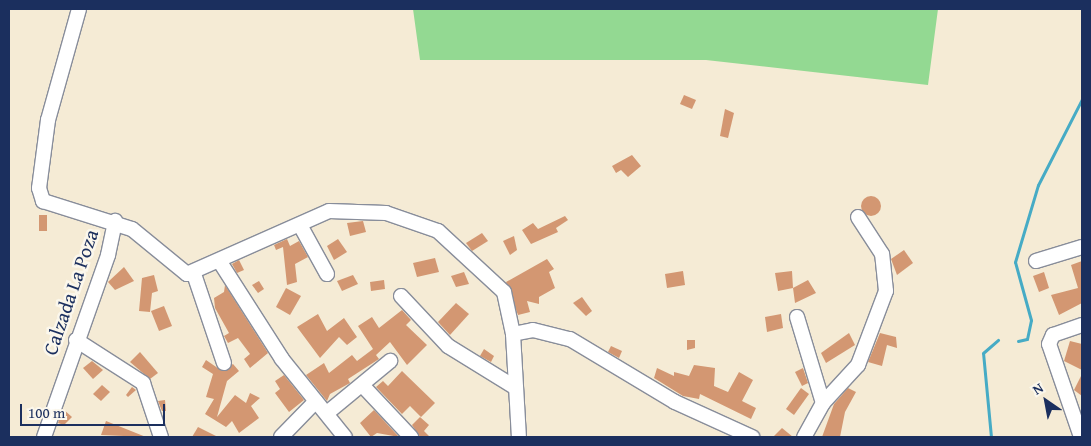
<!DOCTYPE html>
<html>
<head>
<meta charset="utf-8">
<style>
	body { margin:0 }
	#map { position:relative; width:1091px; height:446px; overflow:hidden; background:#f5ebd5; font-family:"Gentium Book Plus",serif }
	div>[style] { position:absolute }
	.green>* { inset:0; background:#93d992 }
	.stream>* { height:3px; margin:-1.5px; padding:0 1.5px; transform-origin:1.5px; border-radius:1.5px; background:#46abc5 }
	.building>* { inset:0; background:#d39772 }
	.round { border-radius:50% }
	.roads { filter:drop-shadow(1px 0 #888d9a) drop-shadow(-1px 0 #888d9a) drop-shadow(0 1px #888d9a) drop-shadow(0 -1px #888d9a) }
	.minor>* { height:14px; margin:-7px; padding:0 7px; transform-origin:7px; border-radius:7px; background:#fff }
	span { translate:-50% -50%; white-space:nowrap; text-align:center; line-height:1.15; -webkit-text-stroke:5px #fbf7ec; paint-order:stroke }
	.street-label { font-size:20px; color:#1b2f5e }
	.frame { position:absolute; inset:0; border:10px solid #1b2f5e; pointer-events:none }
	.north { position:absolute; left:1021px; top:376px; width:50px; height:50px; -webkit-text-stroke:4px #fbf7ec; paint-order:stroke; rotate:327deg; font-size:14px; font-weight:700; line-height:20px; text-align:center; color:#1b2f5e }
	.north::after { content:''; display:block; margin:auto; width:18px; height:22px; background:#1b2f5e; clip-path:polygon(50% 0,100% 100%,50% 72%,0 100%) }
	.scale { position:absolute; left:20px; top:404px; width:145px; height:22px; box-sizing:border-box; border:2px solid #1b2f5e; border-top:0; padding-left:6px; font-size:15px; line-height:18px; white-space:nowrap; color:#1b2f5e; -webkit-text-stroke:4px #fbf7ec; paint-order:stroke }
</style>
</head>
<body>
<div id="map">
	<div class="green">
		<i style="clip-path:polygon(413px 9px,938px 9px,928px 85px,706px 60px,420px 60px)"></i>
	</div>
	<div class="stream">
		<i style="left:1018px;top:341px;width:9px;rotate:-13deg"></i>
		<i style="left:1027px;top:339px;width:19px;rotate:-78deg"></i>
		<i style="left:1031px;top:320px;width:60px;rotate:-105.4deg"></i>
		<i style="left:1015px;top:262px;width:80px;rotate:-73.4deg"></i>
		<i style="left:1038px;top:185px;width:97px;rotate:-62.9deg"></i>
		<i style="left:991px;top:437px;width:84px;rotate:-95.4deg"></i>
		<i style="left:983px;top:353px;width:20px;rotate:-41deg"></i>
	</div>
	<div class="building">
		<i style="clip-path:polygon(684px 95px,696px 100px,692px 109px,680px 104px)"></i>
		<i style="clip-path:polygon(725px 109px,734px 113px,728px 138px,720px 136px)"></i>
		<i style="clip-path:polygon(632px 155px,641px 166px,628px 177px,621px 170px,616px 173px,612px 166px)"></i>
		<i class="round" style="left:861px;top:196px;width:20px;height:20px"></i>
		<i style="clip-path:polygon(39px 215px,47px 215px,47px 231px,39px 231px)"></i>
		<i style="clip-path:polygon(565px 216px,568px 220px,556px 228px,558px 232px,531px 244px,522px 230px,533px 223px,538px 229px)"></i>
		<i style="clip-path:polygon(363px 221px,366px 232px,350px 236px,347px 223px)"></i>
		<i style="clip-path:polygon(482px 233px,488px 241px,472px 251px,466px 243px)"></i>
		<i style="clip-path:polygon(514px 236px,517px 250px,510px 255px,503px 241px)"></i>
		<i style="clip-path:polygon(287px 239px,290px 246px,299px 241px,308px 257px,295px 264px,297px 282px,287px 285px,283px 247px,276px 250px,274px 245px)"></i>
		<i style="clip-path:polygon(338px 239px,347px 252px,334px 260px,327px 246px)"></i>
		<i style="clip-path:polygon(904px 250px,913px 263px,897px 275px,891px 259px)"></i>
		<i style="clip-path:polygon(435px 258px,439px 272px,417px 277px,413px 263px)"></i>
		<i style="clip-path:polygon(547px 259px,554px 269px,549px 272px,555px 288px,539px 297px,539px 304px,527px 301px,530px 312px,518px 315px,506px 282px)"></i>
		<i style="clip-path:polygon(239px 260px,244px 270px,237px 273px,232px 264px)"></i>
		<i style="clip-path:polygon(1082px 261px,1082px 303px,1059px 315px,1051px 295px,1078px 288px,1071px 265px)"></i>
		<i style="clip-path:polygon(124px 267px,134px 281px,115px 290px,108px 282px)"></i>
		<i style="clip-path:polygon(683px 271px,685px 285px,667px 288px,665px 274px)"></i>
		<i style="clip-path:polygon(792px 271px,793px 288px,808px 280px,816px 293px,795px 303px,793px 288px,778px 291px,775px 273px)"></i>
		<i style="clip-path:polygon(464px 272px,469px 284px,456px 287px,451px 276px)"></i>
		<i style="clip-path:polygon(1044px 272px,1049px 288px,1039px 292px,1033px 276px)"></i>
		<i style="clip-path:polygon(154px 275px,158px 291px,152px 293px,150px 312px,139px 311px,142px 278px)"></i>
		<i style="clip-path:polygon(353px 275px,358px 284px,342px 291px,337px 281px)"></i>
		<i style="clip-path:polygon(384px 280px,385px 289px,371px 291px,370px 282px)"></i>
		<i style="clip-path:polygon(259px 281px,264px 289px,258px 293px,252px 285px)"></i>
		<i style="clip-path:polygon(225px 285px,268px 353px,250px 368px,244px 359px,250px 354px,238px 338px,228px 343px,224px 336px,229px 333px,215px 308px,214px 298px,224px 292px)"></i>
		<i style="clip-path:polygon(286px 288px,301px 296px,290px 315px,276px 307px)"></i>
		<i style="clip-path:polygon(582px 297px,592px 311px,586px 316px,573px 303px)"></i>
		<i style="clip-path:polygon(456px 303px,469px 314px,450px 335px,438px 322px)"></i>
		<i style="clip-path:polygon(164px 306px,172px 326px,159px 331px,151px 311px)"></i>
		<i style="clip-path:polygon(402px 310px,411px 320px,406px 325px,427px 345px,407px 365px,390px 342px,376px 355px,379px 359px,348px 379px,350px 383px,330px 394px,327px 401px,306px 375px,324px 363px,329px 373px,352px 355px,357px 361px,373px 349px,358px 326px,372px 317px,379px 328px)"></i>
		<i style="clip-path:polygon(318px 314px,327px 331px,344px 318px,357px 337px,347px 345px,339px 337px,320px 358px,297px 327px)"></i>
		<i style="clip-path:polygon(781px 314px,783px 328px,767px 332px,765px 317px)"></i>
		<i style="clip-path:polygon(849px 333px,855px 345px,826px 363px,821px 353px)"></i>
		<i style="clip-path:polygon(880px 333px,896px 337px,897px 348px,887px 345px,882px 366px,868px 362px)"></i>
		<i style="clip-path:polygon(687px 340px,695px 340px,695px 348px,687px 350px)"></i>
		<i style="clip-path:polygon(1070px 341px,1082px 344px,1082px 370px,1064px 361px)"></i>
		<i style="clip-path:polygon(611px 346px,622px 351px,619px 358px,608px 352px)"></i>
		<i style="clip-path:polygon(484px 349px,494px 356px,491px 362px,480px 356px)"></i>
		<i style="clip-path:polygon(140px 352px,158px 373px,150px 379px,130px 362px)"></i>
		<i style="clip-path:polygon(206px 360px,222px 371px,233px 364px,239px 371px,227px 381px,217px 417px,235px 395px,246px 403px,250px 393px,260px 398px,251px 406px,259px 418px,239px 433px,232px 421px,226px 427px,205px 414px,214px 399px,206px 397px,213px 374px,202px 367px)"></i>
		<i style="clip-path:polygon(92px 361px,103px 370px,93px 379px,83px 368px)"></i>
		<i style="clip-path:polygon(694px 365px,715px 368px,714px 386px,728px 392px,739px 372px,753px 380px,742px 401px,756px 408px,751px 419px,700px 394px,699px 399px,683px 396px,654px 378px,657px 368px,674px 376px,674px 372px,689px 376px)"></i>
		<i style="clip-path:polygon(803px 368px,808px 383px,802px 386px,795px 372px)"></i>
		<i style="clip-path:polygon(402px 371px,435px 403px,421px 417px,410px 406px,402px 414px,376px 387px,383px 381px,388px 386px)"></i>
		<i style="clip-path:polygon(1082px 374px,1082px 396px,1074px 390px)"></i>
		<i style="clip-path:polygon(284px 375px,304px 400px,289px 412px,275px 393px,280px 389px,275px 381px)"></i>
		<i style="clip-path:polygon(102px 385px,110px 392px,101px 401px,93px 394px)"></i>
		<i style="clip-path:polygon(132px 387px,136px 390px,128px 397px,126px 395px)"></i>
		<i style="clip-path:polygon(801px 388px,809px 394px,794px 415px,786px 409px)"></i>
		<i style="clip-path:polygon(848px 388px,856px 392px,845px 412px,840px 437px,822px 437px,834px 404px)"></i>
		<i style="clip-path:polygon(165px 400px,166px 411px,162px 411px,158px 401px)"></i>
		<i style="clip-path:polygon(63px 409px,72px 417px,64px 425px,58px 423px)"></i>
		<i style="clip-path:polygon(374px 410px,399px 437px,377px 433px,371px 437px,360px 423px)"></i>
		<i style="clip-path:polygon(420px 417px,429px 425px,424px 431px,430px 437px,420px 437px,412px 425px)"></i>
		<i style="clip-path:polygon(106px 421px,146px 437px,101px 435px)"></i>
		<i style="clip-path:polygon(198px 427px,218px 437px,192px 437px)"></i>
		<i style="clip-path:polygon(782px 428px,793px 437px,773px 437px)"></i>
	</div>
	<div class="roads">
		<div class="minor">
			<i style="left:79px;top:9px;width:115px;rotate:105.6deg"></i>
			<i style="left:48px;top:120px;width:69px;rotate:97.5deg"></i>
			<i style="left:39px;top:188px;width:14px;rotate:73deg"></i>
			<i style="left:43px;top:201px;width:93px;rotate:17.5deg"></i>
			<i style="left:132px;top:229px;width:71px;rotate:39.3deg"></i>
			<i style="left:187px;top:274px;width:155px;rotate:-23.9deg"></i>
			<i style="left:329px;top:211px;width:57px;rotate:2deg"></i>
			<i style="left:386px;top:213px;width:55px;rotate:19.1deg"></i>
			<i style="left:438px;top:231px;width:90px;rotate:42.7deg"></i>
			<i style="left:504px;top:292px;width:43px;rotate:77.9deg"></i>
			<i style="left:513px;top:334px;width:103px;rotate:86.7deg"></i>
			<i style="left:300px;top:225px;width:56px;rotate:61.1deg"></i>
			<i style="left:1036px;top:261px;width:48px;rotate:-16.9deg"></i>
			<i style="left:220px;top:262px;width:115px;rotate:57.4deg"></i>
			<i style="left:282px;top:359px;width:100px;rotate:51.1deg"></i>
			<i style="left:194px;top:274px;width:94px;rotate:71.4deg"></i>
			<i style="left:401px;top:296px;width:69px;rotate:46.8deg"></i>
			<i style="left:448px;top:346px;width:80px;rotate:31.7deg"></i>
			<i style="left:797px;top:317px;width:90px;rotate:73.2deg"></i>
			<i style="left:823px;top:403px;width:39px;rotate:119deg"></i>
			<i style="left:513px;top:334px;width:20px;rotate:-11deg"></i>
			<i style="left:533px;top:330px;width:38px;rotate:14deg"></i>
			<i style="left:570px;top:339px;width:122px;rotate:31deg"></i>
			<i style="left:675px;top:402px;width:85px;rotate:24.4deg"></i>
			<i style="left:76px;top:340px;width:80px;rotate:32.7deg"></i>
			<i style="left:143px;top:383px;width:57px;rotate:71.6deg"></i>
			<i style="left:363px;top:386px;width:70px;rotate:46.7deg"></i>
			<i style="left:823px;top:403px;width:52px;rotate:-47.4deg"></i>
			<i style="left:858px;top:365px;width:79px;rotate:-69.3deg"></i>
			<i style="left:886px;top:291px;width:37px;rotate:-96deg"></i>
			<i style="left:882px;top:254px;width:44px;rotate:-123deg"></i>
			<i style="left:327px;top:413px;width:82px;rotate:-39.5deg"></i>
			<i style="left:44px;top:437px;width:193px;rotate:-70.6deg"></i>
			<i style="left:108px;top:255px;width:35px;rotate:-78deg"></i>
			<i style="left:281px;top:437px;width:50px;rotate:-45.8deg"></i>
			<i style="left:1081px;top:437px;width:98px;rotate:-109deg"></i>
			<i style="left:1049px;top:344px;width:10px;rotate:-66deg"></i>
			<i style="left:1053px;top:335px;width:31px;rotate:-19deg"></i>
		</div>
	</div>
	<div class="street-label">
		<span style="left:70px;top:292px;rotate:-71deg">Calzada La Poza</span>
	</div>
	<div class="frame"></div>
	<div class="north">N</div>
	<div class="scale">100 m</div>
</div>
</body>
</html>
